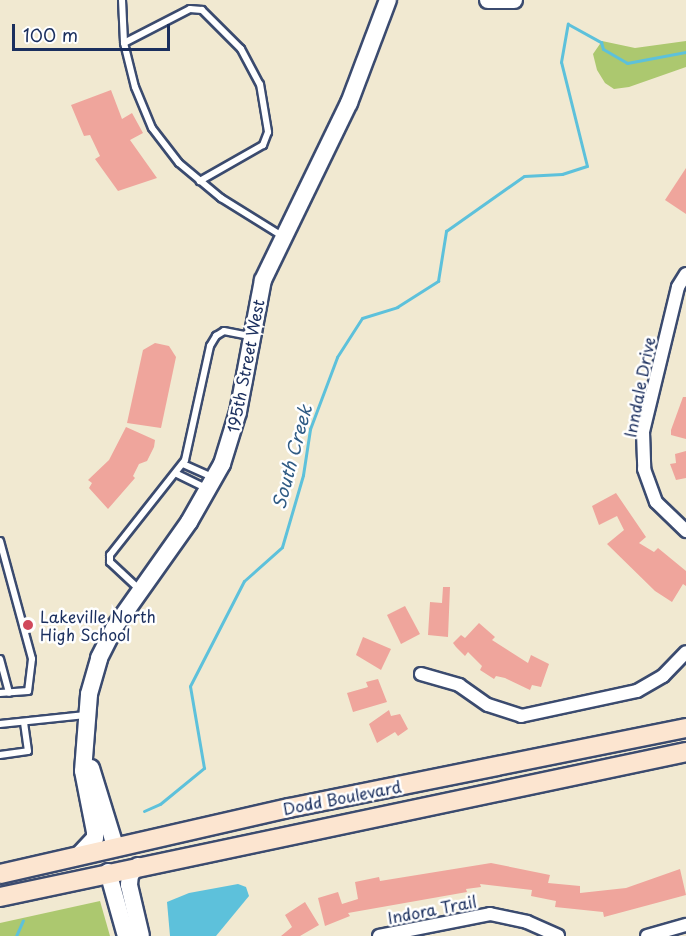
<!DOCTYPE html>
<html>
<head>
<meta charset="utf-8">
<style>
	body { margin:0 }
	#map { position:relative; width:686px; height:936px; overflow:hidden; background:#f1e9d1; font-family:"Playpen Sans",sans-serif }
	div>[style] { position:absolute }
	.green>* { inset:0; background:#acc86f }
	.water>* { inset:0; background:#5dc1db }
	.stream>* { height:3px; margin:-1.5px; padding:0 1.5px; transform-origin:1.5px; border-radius:1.5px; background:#5dc1db }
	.building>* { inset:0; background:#efa59c }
	.roads { filter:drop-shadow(2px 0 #3b4b6f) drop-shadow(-2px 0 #3b4b6f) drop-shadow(0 2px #3b4b6f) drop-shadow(0 -2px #3b4b6f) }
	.service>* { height:6px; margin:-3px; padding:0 3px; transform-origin:3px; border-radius:3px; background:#fff }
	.minor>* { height:12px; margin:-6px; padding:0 6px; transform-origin:6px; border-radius:6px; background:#fff }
	.tertiary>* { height:16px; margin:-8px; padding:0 8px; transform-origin:8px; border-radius:8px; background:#fff }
	.secondary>* { height:18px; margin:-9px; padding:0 9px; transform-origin:9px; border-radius:9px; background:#fce5d0 }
	.dots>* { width:16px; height:16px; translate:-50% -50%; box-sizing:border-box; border:3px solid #fff; border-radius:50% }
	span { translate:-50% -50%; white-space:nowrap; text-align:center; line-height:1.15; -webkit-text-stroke:5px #fff; paint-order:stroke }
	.street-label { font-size:16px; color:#1b2f5e }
	.poi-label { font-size:16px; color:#1b2f5e }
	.left { translate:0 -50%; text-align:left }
	.water-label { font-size:18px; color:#2f5b84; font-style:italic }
	.scale { position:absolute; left:12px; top:24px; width:158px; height:27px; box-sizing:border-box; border:3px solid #1b2f5e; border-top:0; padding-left:8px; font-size:18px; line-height:21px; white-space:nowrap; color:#1b2f5e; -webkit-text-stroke:4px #fff; paint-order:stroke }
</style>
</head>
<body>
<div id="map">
	<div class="green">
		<i style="clip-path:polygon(602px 41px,635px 48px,686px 41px,686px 67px,629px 87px,614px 89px,605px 83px,597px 70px,593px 54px)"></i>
		<i style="clip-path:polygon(100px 901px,110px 936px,0 936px,0 923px)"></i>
	</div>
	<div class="water">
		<i style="clip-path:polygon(238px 884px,246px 887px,249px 896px,216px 936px,170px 936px,167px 902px,189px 893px)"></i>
	</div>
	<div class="stream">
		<i style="left:144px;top:811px;width:17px;rotate:-24deg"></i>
		<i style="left:160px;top:804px;width:57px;rotate:-39.3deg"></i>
		<i style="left:204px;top:768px;width:83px;rotate:-99.7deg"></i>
		<i style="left:190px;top:686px;width:118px;rotate:-62.8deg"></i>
		<i style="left:244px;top:581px;width:51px;rotate:-41.8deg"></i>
		<i style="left:282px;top:547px;width:75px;rotate:-73.7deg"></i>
		<i style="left:303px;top:475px;width:47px;rotate:-81.3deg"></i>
		<i style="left:310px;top:429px;width:77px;rotate:-69.4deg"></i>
		<i style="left:337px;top:357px;width:46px;rotate:-57.3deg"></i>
		<i style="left:362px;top:318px;width:37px;rotate:-17deg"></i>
		<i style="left:397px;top:307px;width:49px;rotate:-32.4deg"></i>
		<i style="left:438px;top:281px;width:51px;rotate:-80.9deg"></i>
		<i style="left:446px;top:231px;width:95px;rotate:-35.2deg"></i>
		<i style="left:524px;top:176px;width:38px;rotate:-3deg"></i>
		<i style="left:562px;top:174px;width:26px;rotate:-18deg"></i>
		<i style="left:587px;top:166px;width:107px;rotate:-104deg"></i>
		<i style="left:561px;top:62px;width:39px;rotate:-80deg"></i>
		<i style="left:568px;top:24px;width:38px;rotate:29deg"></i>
		<i style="left:601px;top:42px;width:7px;rotate:74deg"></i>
		<i style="left:603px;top:49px;width:28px;rotate:30deg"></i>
		<i style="left:627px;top:63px;width:60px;rotate:-10.6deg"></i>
		<i style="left:16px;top:936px;width:17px;rotate:-66deg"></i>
	</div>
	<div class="building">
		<i style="clip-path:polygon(111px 90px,122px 119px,132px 113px,143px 133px,130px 140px,157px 178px,118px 191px,95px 159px,100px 156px,90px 135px,84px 136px,71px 105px)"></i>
		<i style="clip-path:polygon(686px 168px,686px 214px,665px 200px)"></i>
		<i style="clip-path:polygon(155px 343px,169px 346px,176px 357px,161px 428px,127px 423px,143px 350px)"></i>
		<i style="clip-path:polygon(683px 397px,686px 397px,686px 439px,671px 435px,671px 430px)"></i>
		<i style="clip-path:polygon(126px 427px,155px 440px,154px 447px,147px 461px,139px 464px,133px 476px,135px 478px,108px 509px,89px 488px,92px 483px,88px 480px,109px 460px)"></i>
		<i style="clip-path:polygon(686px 451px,686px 478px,676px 480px,670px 464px,676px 463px,675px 454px)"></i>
		<i style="clip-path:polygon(616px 493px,646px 537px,639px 543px,654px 552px,658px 548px,686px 571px,686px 586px,683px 584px,672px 602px,655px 591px,607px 544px,624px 530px,617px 516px,599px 525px,592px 506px)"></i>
		<i style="clip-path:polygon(443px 587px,450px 587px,448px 637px,428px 635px,430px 602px,442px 603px)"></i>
		<i style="clip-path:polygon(405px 606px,420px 634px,401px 644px,387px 615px)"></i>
		<i style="clip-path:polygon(479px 623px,495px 637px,492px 640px,528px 663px,531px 655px,549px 664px,541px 687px,532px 685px,530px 690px,505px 678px,496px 676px,494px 679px,480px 670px,482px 666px,468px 652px,465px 656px,456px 647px,453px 643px,461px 635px,465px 638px)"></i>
		<i style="clip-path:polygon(363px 637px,391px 649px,381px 670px,356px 655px)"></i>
		<i style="clip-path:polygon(378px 679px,387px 702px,353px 712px,347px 693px,368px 687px,366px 682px)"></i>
		<i style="clip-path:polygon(389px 710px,391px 716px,400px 714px,408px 729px,398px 736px,395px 732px,377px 743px,369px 724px)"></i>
		<i style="clip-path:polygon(491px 863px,550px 875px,548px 883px,580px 886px,580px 893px,626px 888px,680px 869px,686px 895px,604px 917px,603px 912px,555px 907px,556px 901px,531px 896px,532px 890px,480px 884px,481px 887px,466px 889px,467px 892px,348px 913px,350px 916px,325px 926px,318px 898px,338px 892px,342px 904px,358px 899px,355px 882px,379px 877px,380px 881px)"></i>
		<i style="clip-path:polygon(305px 902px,319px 925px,300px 936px,281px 936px,292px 927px,285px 915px)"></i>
	</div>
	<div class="roads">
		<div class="service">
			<i style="left:122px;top:0;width:43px;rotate:87.3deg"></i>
			<i style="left:124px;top:43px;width:45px;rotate:76deg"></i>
			<i style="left:135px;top:87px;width:44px;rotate:67.5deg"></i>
			<i style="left:152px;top:128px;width:44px;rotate:52.4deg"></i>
			<i style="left:179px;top:163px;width:55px;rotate:39.8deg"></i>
			<i style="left:221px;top:198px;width:72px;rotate:31.9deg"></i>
			<i style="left:124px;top:43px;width:74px;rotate:-27.3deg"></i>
			<i style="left:190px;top:9px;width:12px;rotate:5deg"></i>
			<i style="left:202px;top:10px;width:55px;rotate:45deg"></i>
			<i style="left:241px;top:49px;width:40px;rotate:62deg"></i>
			<i style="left:260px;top:84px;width:49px;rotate:80.5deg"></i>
			<i style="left:268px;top:132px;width:14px;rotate:111deg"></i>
			<i style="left:263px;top:145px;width:73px;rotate:150.3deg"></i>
			<i style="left:183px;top:464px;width:32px;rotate:24deg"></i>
			<i style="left:177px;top:474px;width:32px;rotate:26deg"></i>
			<i style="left:0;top:541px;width:122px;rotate:74.8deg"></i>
			<i style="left:32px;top:659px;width:32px;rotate:97deg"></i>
			<i style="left:28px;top:691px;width:28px;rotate:176deg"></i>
			<i style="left:140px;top:590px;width:41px;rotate:-137deg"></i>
			<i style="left:110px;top:562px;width:7px;rotate:-90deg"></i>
			<i style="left:110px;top:555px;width:121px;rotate:-51.7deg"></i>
			<i style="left:185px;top:460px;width:117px;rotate:-77.6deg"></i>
			<i style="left:210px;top:346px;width:12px;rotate:-59deg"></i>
			<i style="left:216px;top:336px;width:9px;rotate:-32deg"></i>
			<i style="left:224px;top:331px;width:26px;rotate:11deg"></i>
			<i style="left:0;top:659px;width:35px;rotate:75deg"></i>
			<i style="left:0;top:724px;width:86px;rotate:-6deg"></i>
			<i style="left:0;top:755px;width:28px;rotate:-8deg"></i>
			<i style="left:28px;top:751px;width:28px;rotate:-98deg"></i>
		</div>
		<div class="minor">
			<i style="left:686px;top:274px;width:15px;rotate:122deg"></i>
			<i style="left:678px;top:287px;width:149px;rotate:103.6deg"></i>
			<i style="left:643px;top:432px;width:37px;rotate:88deg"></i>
			<i style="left:644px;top:469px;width:35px;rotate:70deg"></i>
			<i style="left:656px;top:502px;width:42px;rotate:44deg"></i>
			<i style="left:421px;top:674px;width:40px;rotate:16deg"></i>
			<i style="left:459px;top:685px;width:35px;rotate:35deg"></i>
			<i style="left:488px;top:705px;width:35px;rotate:18deg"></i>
			<i style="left:521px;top:716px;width:119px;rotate:-12.2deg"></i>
			<i style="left:637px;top:691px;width:30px;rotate:-30deg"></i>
			<i style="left:663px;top:676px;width:33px;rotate:-46deg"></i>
			<i style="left:379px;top:936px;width:113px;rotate:-11.2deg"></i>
			<i style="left:490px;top:914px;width:38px;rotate:12deg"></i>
			<i style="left:527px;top:922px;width:34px;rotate:24deg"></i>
			<i style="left:647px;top:936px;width:41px;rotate:-15.8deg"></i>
		</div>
		<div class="tertiary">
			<i style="left:488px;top:0;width:26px"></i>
			<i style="left:91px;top:768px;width:82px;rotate:72.9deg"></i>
			<i style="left:79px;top:855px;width:23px;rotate:-47deg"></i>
			<i style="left:95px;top:838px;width:6px;rotate:-90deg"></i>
			<i style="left:95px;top:832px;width:62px;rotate:-101.1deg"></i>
			<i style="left:83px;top:771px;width:77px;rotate:-85.5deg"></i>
			<i style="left:89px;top:694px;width:37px;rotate:-74deg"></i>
			<i style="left:99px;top:658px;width:34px;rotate:-63deg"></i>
			<i style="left:114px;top:628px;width:130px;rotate:-54.7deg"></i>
			<i style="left:189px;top:522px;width:67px;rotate:-60.4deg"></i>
			<i style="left:222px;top:464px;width:54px;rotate:-72.9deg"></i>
			<i style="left:238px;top:412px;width:134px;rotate:-79.3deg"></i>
			<i style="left:263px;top:280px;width:197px;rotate:-64.1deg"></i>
			<i style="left:349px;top:103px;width:110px;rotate:-69.3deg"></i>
			<i style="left:138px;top:866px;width:12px;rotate:132deg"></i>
			<i style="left:130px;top:875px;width:10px;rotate:96deg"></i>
			<i style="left:129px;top:885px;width:52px;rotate:76.8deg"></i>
			<i style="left:108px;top:872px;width:66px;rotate:74.3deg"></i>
		</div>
		<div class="secondary">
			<i style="left:0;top:874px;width:296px;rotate:-12.9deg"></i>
			<i style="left:289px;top:808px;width:405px;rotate:-11.4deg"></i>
			<i style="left:0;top:897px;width:701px;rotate:-11.93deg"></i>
		</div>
	</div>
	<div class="dots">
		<i style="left:28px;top:625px;background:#d1495b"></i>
	</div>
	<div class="street-label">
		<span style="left:245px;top:366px;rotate:-79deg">195th Street West</span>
		<span style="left:639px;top:387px;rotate:-79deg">Inndale Drive</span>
		<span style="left:342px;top:797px;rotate:-11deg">Dodd Boulevard</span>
		<span style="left:432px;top:909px;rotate:-11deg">Indora Trail</span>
	</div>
	<div class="poi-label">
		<span class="left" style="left:40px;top:625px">Lakeville North<br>High School</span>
	</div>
	<div class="water-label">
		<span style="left:292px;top:457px;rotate:-75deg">South Creek</span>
	</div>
	<div class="scale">100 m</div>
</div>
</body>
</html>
